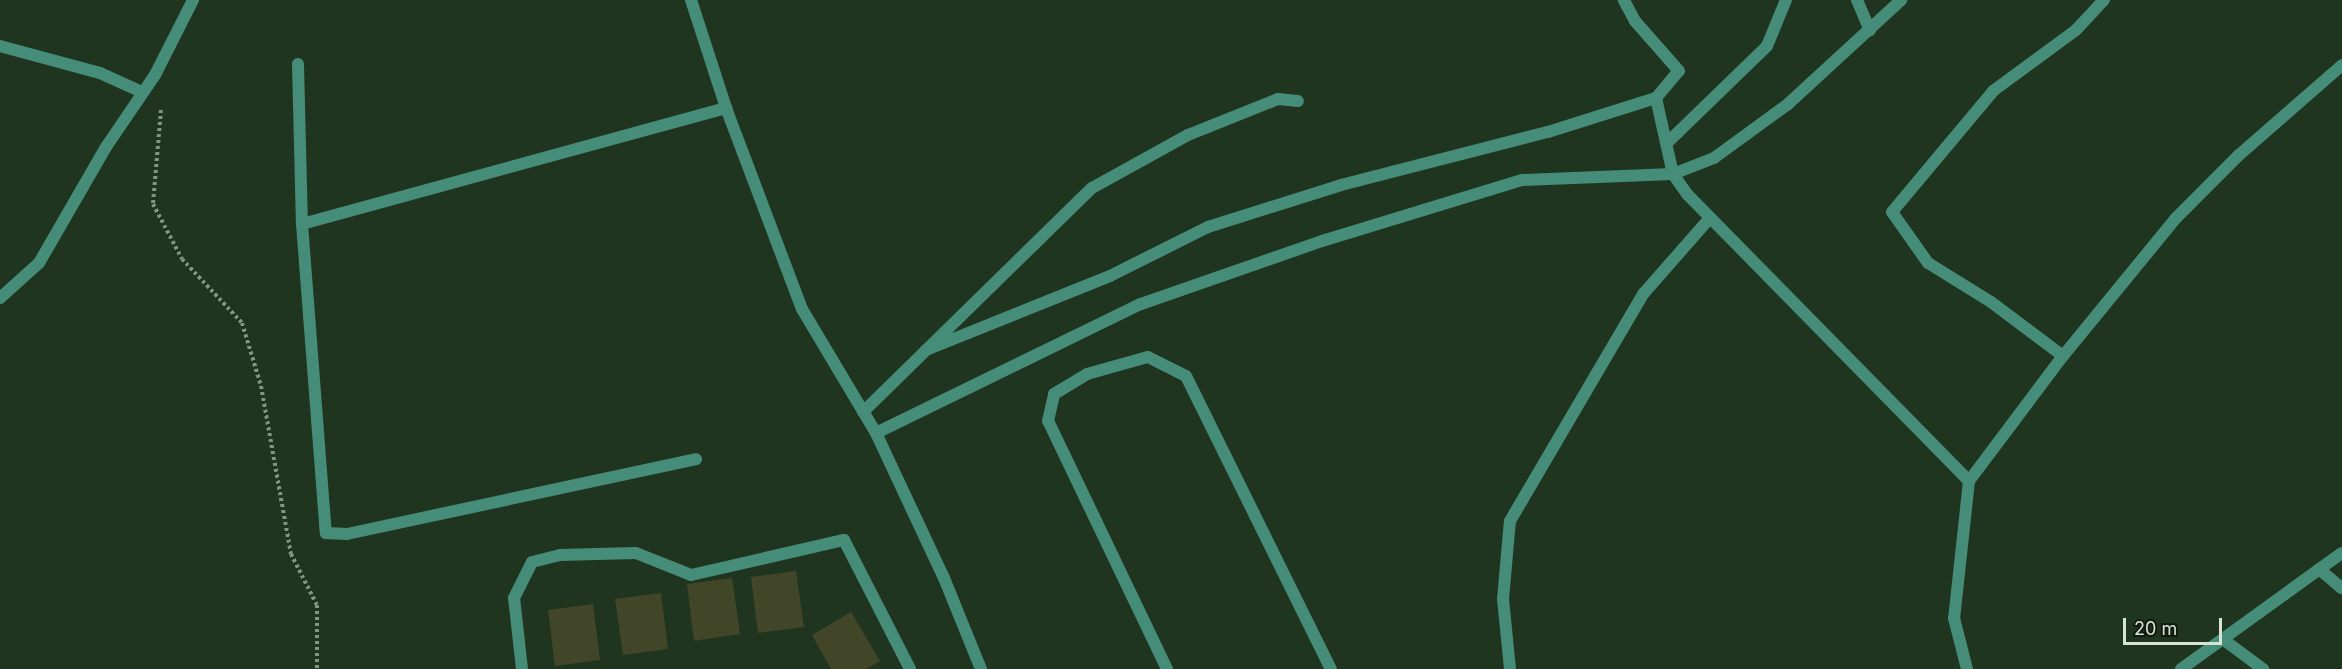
<!DOCTYPE html>
<html>
<head>
<meta charset="utf-8">
<style>
	body { margin:0 }
	#map { position:relative; width:2342px; height:669px; overflow:hidden; background:#20351f; font-family:Inter,sans-serif }
	div>[style] { position:absolute }
	.building>* { inset:0; background:#424628 }
	.path>* { height:4px; margin-top:-2px; transform-origin:0; background:repeating-linear-gradient(90deg,#839482 0 3px,transparent 0 6px) }
	.lane>* { height:12px; margin:-6px; padding:0 6px; transform-origin:6px; border-radius:6px; background:#458d79 }
	.street>* { height:12px; margin:-6px; padding:0 6px; transform-origin:6px; border-radius:6px; background:#458d79 }
	span { translate:-50% -50%; white-space:nowrap; text-align:center; line-height:1.15; -webkit-text-stroke:4.5px #111a10; paint-order:stroke }
	.scale { position:absolute; left:2123px; top:618px; width:99px; height:27px; box-sizing:border-box; border:3px solid #d6e3d5; border-top:0; padding-left:8px; font-size:18px; line-height:21px; white-space:nowrap; color:#d6e3d5; -webkit-text-stroke:4px #111a10; paint-order:stroke }
</style>
</head>
<body>
<div id="map">
	<div class="building">
		<i style="clip-path:polygon(796px 571px,804px 627px,758px 633px,751px 577px)"></i>
		<i style="clip-path:polygon(732px 578px,740px 634px,694px 641px,687px 584px)"></i>
		<i style="clip-path:polygon(661px 593px,668px 649px,623px 655px,615px 599px)"></i>
		<i style="clip-path:polygon(593px 604px,600px 660px,555px 666px,548px 610px)"></i>
		<i style="clip-path:polygon(851px 612px,880px 661px,866px 669px,831px 669px,812px 635px)"></i>
	</div>
	<div class="path">
		<i style="left:161px;top:110px;width:94px;rotate:94.9deg"></i>
		<i style="left:153px;top:204px;width:62px;rotate:62.2deg"></i>
		<i style="left:182px;top:259px;width:88px;rotate:46.8deg"></i>
		<i style="left:242px;top:323px;width:66px;rotate:73.2deg"></i>
		<i style="left:261px;top:386px;width:171px;rotate:79.9deg"></i>
		<i style="left:291px;top:554px;width:57px;rotate:63deg"></i>
		<i style="left:317px;top:605px;width:64px;rotate:90deg"></i>
	</div>
	<div class="lane">
		<i style="left:0;top:46px;width:104px;rotate:15.1deg"></i>
		<i style="left:100px;top:73px;width:46px;rotate:24.3deg"></i>
	</div>
	<div class="street">
		<i style="left:691px;top:0;width:114px;rotate:72deg"></i>
		<i style="left:726px;top:108px;width:215px;rotate:69.3deg"></i>
		<i style="left:802px;top:309px;width:144px;rotate:59.2deg"></i>
		<i style="left:876px;top:433px;width:160px;rotate:64.9deg"></i>
		<i style="left:944px;top:578px;width:98px;rotate:67.9deg"></i>
		<i style="left:1857px;top:0;width:33px;rotate:67deg"></i>
		<i style="left:298px;top:64px;width:160px;rotate:88.6deg"></i>
		<i style="left:302px;top:224px;width:310px;rotate:85.6deg"></i>
		<i style="left:326px;top:533px;width:21px;rotate:3deg"></i>
		<i style="left:347px;top:534px;width:357px;rotate:-12.1deg"></i>
		<i style="left:1656px;top:98px;width:78px;rotate:77.4deg"></i>
		<i style="left:1673px;top:174px;width:24px;rotate:55deg"></i>
		<i style="left:1687px;top:194px;width:402px;rotate:45.5deg"></i>
		<i style="left:1969px;top:481px;width:138px;rotate:96.2deg"></i>
		<i style="left:1954px;top:618px;width:53px;rotate:75.7deg"></i>
		<i style="left:1667px;top:143px;width:139px;rotate:-44.1deg"></i>
		<i style="left:1767px;top:46px;width:50px;rotate:-67.6deg"></i>
		<i style="left:302px;top:224px;width:440px;rotate:-15.3deg"></i>
		<i style="left:0;top:298px;width:52px;rotate:-41.9deg"></i>
		<i style="left:39px;top:263px;width:134px;rotate:-60deg"></i>
		<i style="left:106px;top:147px;width:87px;rotate:-55.8deg"></i>
		<i style="left:155px;top:75px;width:84px;rotate:-63.1deg"></i>
		<i style="left:926px;top:350px;width:198px;rotate:-21.9deg"></i>
		<i style="left:1110px;top:276px;width:110px;rotate:-26.6deg"></i>
		<i style="left:1208px;top:227px;width:139px;rotate:-17.5deg"></i>
		<i style="left:1341px;top:185px;width:214px;rotate:-14.4deg"></i>
		<i style="left:1548px;top:132px;width:113px;rotate:-17.5deg"></i>
		<i style="left:1656px;top:98px;width:35px;rotate:-50deg"></i>
		<i style="left:1679px;top:71px;width:67px;rotate:-131.3deg"></i>
		<i style="left:1635px;top:21px;width:24px;rotate:-118deg"></i>
		<i style="left:2063px;top:356px;width:90px;rotate:-143.1deg"></i>
		<i style="left:1991px;top:302px;width:74px;rotate:-148.2deg"></i>
		<i style="left:1928px;top:263px;width:62px;rotate:-125.2deg"></i>
		<i style="left:1892px;top:212px;width:158px;rotate:-50.1deg"></i>
		<i style="left:1993px;top:91px;width:103px;rotate:-36.3deg"></i>
		<i style="left:2076px;top:30px;width:41px;rotate:-47deg"></i>
		<i style="left:863px;top:412px;width:320px;rotate:-44.4deg"></i>
		<i style="left:1092px;top:188px;width:110px;rotate:-28.9deg"></i>
		<i style="left:1188px;top:135px;width:97px;rotate:-21.8deg"></i>
		<i style="left:1278px;top:99px;width:20px;rotate:6deg"></i>
		<i style="left:876px;top:433px;width:295px;rotate:-26deg"></i>
		<i style="left:1141px;top:304px;width:192px;rotate:-19.2deg"></i>
		<i style="left:1322px;top:241px;width:209px;rotate:-17deg"></i>
		<i style="left:1522px;top:180px;width:151px;rotate:-2.3deg"></i>
		<i style="left:1673px;top:174px;width:44px;rotate:-21.3deg"></i>
		<i style="left:1714px;top:158px;width:92px;rotate:-36.1deg"></i>
		<i style="left:1788px;top:104px;width:154px;rotate:-42.6deg"></i>
		<i style="left:1969px;top:481px;width:156px;rotate:-53.1deg"></i>
		<i style="left:2063px;top:356px;width:178px;rotate:-50.7deg"></i>
		<i style="left:2176px;top:218px;width:89px;rotate:-45deg"></i>
		<i style="left:2239px;top:155px;width:137px;rotate:-41.1deg"></i>
		<i style="left:2319px;top:569px;width:30px;rotate:40deg"></i>
		<i style="left:2224px;top:640px;width:49px;rotate:36.6deg"></i>
		<i style="left:522px;top:669px;width:71px;rotate:-96.4deg"></i>
		<i style="left:514px;top:598px;width:40px;rotate:-63.4deg"></i>
		<i style="left:532px;top:562px;width:29px;rotate:-14deg"></i>
		<i style="left:560px;top:555px;width:76px;rotate:-1.5deg"></i>
		<i style="left:636px;top:553px;width:59px;rotate:21.8deg"></i>
		<i style="left:691px;top:575px;width:157px;rotate:-12.9deg"></i>
		<i style="left:844px;top:540px;width:145px;rotate:62.9deg"></i>
		<i style="left:1167px;top:669px;width:275px;rotate:-115.6deg"></i>
		<i style="left:1048px;top:421px;width:28px;rotate:-77deg"></i>
		<i style="left:1054px;top:394px;width:39px;rotate:-31deg"></i>
		<i style="left:1087px;top:374px;width:63px;rotate:-15.6deg"></i>
		<i style="left:1148px;top:357px;width:42px;rotate:26.6deg"></i>
		<i style="left:1186px;top:376px;width:327px;rotate:63.7deg"></i>
		<i style="left:1510px;top:669px;width:70px;rotate:-95.7deg"></i>
		<i style="left:1503px;top:599px;width:78px;rotate:-84.9deg"></i>
		<i style="left:1510px;top:521px;width:264px;rotate:-59.6deg"></i>
		<i style="left:1644px;top:293px;width:100px;rotate:-48.7deg"></i>
		<i style="left:2181px;top:669px;width:198px;rotate:-35.8deg"></i>
	</div>
	<div class="scale">20 m</div>
</div>
</body>
</html>
